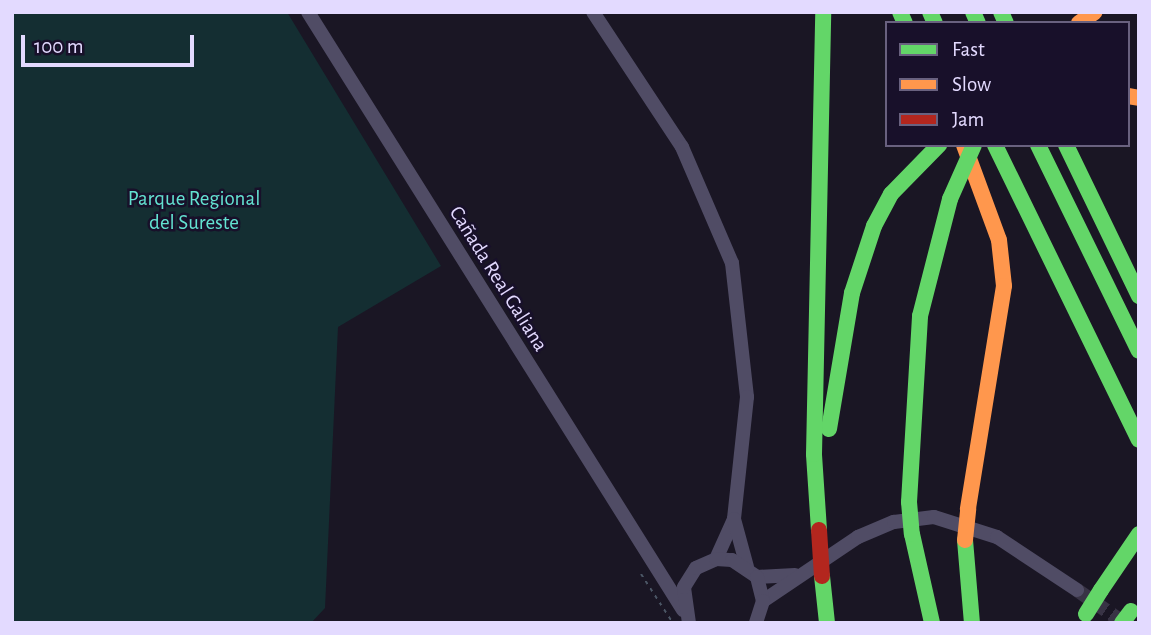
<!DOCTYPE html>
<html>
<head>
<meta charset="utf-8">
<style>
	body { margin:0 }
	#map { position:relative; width:1151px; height:635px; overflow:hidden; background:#1a1624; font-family:"Alegreya Sans",sans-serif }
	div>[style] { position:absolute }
	.green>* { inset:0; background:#142e32 }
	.street-tunnel>* { height:14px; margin-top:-7px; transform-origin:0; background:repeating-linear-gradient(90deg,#383345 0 14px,transparent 0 21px) }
	.path>* { height:2px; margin-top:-1px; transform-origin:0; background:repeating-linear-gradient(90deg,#4b5665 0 3.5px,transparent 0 8.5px) }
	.street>* { height:14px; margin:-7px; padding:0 7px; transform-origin:7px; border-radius:7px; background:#504c65 }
	.fast>* { height:16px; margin:-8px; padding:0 8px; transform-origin:8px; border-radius:8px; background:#63d668 }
	.slow>* { height:16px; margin:-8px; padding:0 8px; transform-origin:8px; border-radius:8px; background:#ff974d }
	.fast-bridge>* { height:16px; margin:-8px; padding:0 8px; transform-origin:8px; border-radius:8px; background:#63d668 }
	.slow-bridge>* { height:16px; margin:-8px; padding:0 8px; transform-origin:8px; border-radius:8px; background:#ff974d }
	.jam-bridge>* { height:16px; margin:-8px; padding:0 8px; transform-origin:8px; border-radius:8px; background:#b3261e }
	span { translate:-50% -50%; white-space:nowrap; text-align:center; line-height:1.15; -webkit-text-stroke:5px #18102a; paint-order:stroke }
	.park-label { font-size:21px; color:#63e2d1 }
	.street-label { font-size:21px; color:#e3daff }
	.frame { position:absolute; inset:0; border:14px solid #e3daff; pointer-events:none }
	.legend { position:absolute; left:885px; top:21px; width:245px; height:126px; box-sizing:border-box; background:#18102a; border:2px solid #69617f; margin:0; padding:9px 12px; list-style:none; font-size:21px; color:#e3daff }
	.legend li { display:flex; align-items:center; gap:14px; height:35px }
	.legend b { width:35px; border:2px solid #69617f }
	.scale { position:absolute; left:21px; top:35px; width:173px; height:32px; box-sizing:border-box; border:4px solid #e3daff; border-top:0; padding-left:9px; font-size:21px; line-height:24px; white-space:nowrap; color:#e3daff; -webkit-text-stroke:5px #18102a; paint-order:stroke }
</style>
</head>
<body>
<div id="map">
	<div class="green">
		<i style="clip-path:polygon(12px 12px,287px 12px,441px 266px,338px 327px,325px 608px,311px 623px,12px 623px)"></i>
	</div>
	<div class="street-tunnel">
		<i style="left:1077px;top:590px;width:57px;rotate:35.1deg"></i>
	</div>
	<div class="path">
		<i style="left:641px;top:574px;width:59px;rotate:56.9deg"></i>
	</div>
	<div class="street">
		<i style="left:308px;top:12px;width:706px;rotate:57.91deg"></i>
		<i style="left:593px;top:12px;width:162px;rotate:56.6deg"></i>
		<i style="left:682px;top:147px;width:126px;rotate:66.7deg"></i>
		<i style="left:732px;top:263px;width:135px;rotate:83.6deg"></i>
		<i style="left:747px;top:397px;width:123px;rotate:96.1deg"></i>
		<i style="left:734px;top:519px;width:44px;rotate:114.2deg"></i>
		<i style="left:734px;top:519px;width:50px;rotate:74.8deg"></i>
		<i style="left:757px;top:577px;width:38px;rotate:-3deg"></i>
		<i style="left:763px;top:601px;width:115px;rotate:-34deg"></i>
		<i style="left:858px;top:537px;width:39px;rotate:-23deg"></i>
		<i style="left:894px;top:522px;width:40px;rotate:-7.1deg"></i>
		<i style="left:934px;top:517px;width:66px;rotate:17.6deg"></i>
		<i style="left:997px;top:537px;width:96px;rotate:33.5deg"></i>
		<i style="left:689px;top:623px;width:36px;rotate:-98deg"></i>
		<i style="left:684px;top:587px;width:22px;rotate:-58deg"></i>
		<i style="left:696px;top:568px;width:22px;rotate:-24deg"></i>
		<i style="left:716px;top:559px;width:16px;rotate:4deg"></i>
		<i style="left:732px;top:560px;width:30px;rotate:34deg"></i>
		<i style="left:757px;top:577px;width:25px;rotate:76deg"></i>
		<i style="left:763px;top:601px;width:23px;rotate:108deg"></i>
	</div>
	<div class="fast">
		<i style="left:900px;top:12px;width:12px;rotate:66deg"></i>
		<i style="left:930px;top:12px;width:12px;rotate:66deg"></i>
		<i style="left:973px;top:12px;width:12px;rotate:66deg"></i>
		<i style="left:1001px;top:12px;width:12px;rotate:66deg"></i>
		<i style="left:995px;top:145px;width:328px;rotate:64deg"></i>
		<i style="left:1038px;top:145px;width:229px;rotate:63.9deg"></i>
		<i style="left:1066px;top:145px;width:168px;rotate:64.2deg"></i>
		<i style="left:829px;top:429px;width:138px;rotate:-80.4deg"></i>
		<i style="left:852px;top:293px;width:71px;rotate:-71.8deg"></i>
		<i style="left:874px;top:226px;width:36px;rotate:-62deg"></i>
		<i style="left:891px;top:194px;width:69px;rotate:-45.6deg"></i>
		<i style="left:909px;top:502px;width:186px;rotate:-86.6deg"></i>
		<i style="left:920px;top:316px;width:121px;rotate:-75.6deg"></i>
		<i style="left:819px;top:530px;width:76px;rotate:-93.8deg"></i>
		<i style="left:814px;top:454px;width:442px;rotate:-88.8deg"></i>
		<i style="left:912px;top:534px;width:91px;rotate:77.3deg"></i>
		<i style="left:965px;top:540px;width:83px;rotate:85.2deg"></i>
		<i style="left:822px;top:576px;width:47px;rotate:83.9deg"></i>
		<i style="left:1101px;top:590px;width:68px;rotate:-55.8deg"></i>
	</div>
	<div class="slow">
		<i style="left:1079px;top:23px;width:19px;rotate:-35deg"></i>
		<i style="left:1128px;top:96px;width:11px;rotate:10deg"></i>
		<i style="left:964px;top:145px;width:101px;rotate:69.8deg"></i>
		<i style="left:999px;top:240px;width:46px;rotate:83.8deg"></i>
		<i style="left:1004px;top:286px;width:226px;rotate:99.2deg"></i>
	</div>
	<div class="fast-bridge">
		<i style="left:950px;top:199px;width:59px;rotate:-66deg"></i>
		<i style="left:909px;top:502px;width:32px;rotate:85deg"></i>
		<i style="left:1086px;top:614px;width:28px;rotate:-58deg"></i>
		<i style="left:1122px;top:623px;width:15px;rotate:-53deg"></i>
	</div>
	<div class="slow-bridge">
		<i style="left:965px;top:540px;width:31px;rotate:-84deg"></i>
	</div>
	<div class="jam-bridge">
		<i style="left:819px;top:530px;width:46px;rotate:86.3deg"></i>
	</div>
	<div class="park-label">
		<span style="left:194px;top:211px">Parque Regional<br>del Sureste</span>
	</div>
	<div class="street-label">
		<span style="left:498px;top:279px;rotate:58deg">Cañada Real Galiana</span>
	</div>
	<div class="frame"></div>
	<ul class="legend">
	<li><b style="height:9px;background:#63d668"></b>Fast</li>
	<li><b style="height:9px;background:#ff974d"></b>Slow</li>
	<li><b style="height:9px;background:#b3261e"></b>Jam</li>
	</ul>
	<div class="scale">100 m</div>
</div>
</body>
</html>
